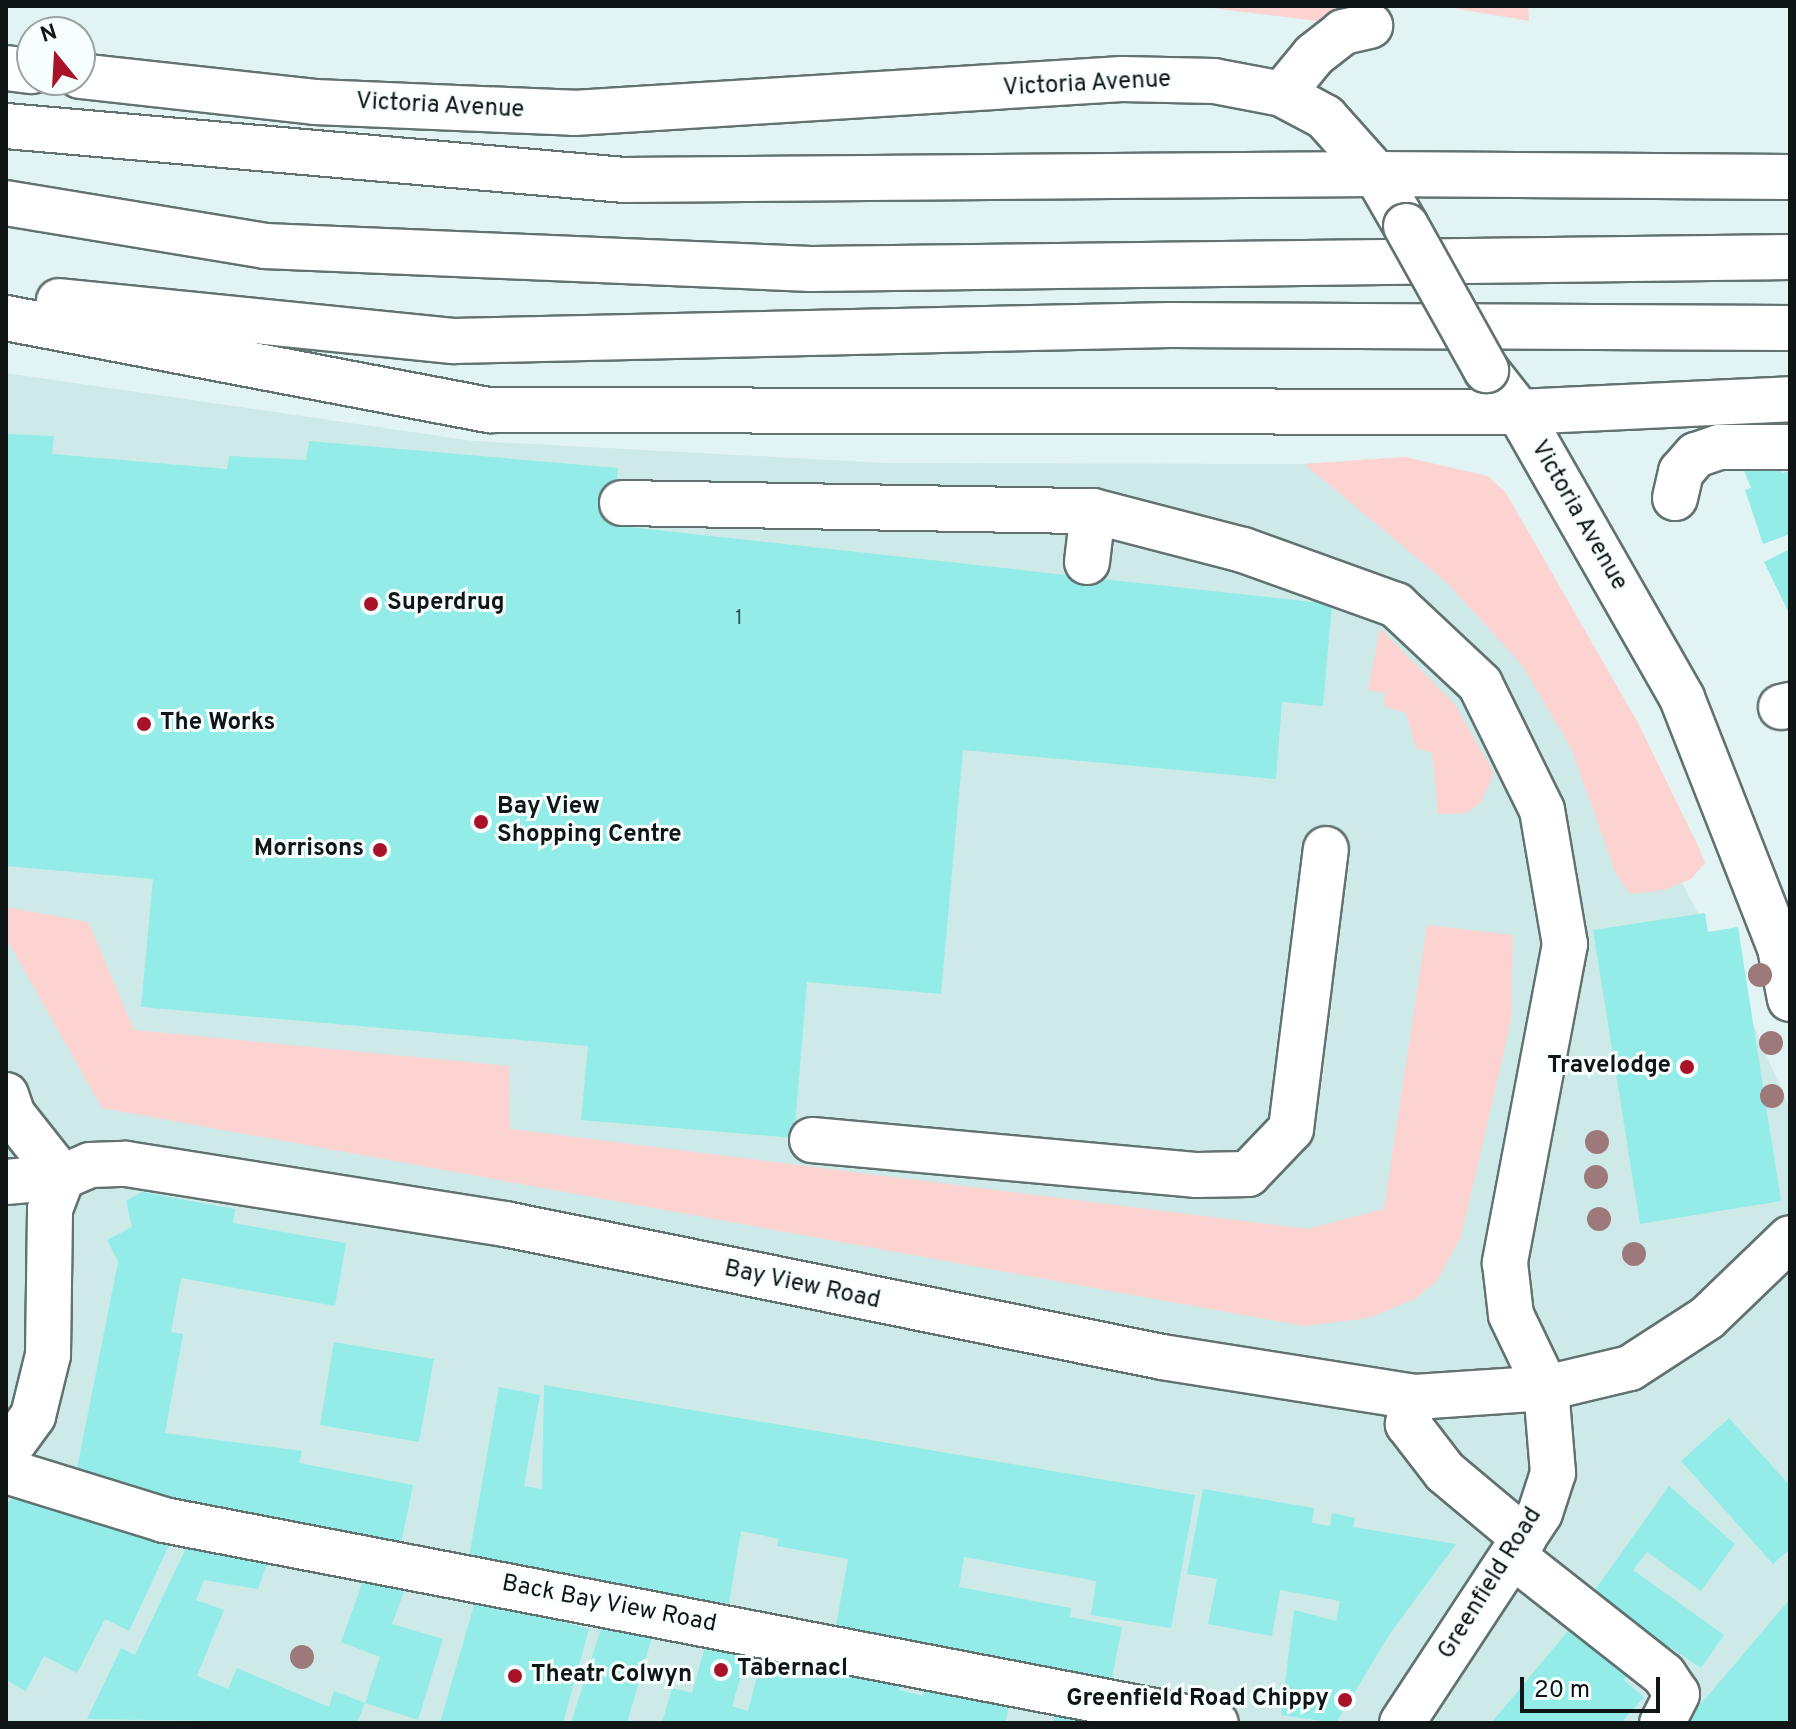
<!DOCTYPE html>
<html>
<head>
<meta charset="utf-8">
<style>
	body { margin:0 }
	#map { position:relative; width:1796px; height:1729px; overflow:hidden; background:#e1f4f3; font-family:Overpass,sans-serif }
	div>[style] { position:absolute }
	.built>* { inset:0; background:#ceeae8 }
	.green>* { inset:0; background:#fdd3d1 }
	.building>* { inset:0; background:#93ece7 }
	.roads { filter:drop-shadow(2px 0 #617271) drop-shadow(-2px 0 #617271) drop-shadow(0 2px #617271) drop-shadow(0 -2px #617271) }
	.minor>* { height:44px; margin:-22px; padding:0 22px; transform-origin:22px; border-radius:22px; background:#fff }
	.major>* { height:44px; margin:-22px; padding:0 22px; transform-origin:22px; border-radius:22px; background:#fff }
	.highway>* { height:44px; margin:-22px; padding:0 22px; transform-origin:22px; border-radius:22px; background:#fff }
	.bridges { filter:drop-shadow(2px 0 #617271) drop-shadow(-2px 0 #617271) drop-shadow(0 2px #617271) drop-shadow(0 -2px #617271) }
	.major-bridge>* { height:44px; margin:-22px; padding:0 22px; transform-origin:22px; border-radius:22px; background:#fff }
	.trees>* { width:24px; height:24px; margin:-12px; border-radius:50%; background:#9e797c }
	.dots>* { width:22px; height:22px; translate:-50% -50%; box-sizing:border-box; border:4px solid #f7fffe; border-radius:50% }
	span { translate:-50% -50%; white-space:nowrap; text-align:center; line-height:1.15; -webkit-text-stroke:6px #f7fffe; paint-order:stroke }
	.number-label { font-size:20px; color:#314c4a }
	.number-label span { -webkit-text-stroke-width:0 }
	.street-label { font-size:24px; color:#101616 }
	.poi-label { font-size:24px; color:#101616; font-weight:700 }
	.left { translate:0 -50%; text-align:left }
	.right { translate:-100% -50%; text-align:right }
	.frame { position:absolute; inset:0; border:8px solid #101616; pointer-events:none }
	.north { position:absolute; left:16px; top:16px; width:80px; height:80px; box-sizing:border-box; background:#f7fffe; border:2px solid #9ba2a1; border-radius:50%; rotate:342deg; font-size:22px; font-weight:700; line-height:32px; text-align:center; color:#101616 }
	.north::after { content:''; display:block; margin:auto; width:28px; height:36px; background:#a91228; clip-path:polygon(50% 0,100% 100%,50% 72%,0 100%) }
	.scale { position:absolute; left:1520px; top:1677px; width:140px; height:36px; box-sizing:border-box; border:4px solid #101616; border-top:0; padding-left:10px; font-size:24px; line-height:28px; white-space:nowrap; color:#101616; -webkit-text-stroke:6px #f7fffe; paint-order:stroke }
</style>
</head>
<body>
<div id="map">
	<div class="built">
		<i style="clip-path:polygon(6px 373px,474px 441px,887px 463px,1304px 464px,1405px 457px,1470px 509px,1671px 861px,1742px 999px,1790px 1109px,1790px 1723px,6px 1723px)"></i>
	</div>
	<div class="green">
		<i style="clip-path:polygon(1195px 6px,1528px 6px,1529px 21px,1453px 8px,1380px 8px,1326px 22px)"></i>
		<i style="clip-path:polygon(1405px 457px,1488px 476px,1506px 493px,1638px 723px,1699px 848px,1705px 863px,1691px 879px,1664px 890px,1630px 894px,1616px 874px,1571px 748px,1522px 665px,1448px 584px,1304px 464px)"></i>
		<i style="clip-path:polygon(1380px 628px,1455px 705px,1494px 773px,1481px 802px,1467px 813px,1438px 814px,1432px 753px,1416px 748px,1406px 713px,1384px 706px,1385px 693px,1368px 690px)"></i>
		<i style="clip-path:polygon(6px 907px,88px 922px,134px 1030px,509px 1066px,510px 1129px,1307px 1229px,1384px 1209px,1427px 925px,1513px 935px,1511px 1021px,1461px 1237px,1436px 1282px,1413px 1300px,1368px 1318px,1304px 1326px,102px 1108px,6px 938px)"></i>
	</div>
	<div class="building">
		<i style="clip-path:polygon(6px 434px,54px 436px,52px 454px,227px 469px,229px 456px,306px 460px,309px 441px,618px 468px,611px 525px,1332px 604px,1323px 706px,1282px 702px,1276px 779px,963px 750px,941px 994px,807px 982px,794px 1138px,581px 1120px,588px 1046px,141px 1007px,153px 879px,6px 866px)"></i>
		<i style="clip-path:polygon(1777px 459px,1782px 473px,1790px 471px,1790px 534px,1763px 544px,1745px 490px,1751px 488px,1744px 470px)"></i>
		<i style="clip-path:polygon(1790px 549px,1790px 615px,1764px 562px)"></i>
		<i style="clip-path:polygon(1705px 913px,1708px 932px,1738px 927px,1781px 1201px,1640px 1224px,1593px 930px)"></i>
		<i style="clip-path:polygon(142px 1192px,235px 1209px,233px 1223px,346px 1243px,335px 1306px,181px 1278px,171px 1332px,183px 1334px,165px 1433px,302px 1451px,299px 1463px,413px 1485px,400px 1549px,170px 1505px,171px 1497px,104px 1485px,105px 1478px,76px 1473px,118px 1262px,107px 1240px,132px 1227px,126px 1201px)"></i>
		<i style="clip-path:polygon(334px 1342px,434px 1359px,419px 1442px,320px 1425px)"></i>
		<i style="clip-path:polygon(544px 1385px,1195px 1495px,1171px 1628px,1091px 1615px,1096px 1581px,964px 1557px,959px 1587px,1071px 1608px,1070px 1617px,1122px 1627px,1111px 1683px,835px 1631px,848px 1559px,777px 1546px,779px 1539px,741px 1531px,729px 1604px,469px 1557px,499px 1387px,540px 1395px,524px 1486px,542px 1489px)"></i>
		<i style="clip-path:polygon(1729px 1418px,1790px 1486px,1790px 1549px,1773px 1564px,1681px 1461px)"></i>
		<i style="clip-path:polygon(1669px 1486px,1735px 1544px,1701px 1591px,1647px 1552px,1633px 1570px,1724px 1635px,1701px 1668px,1670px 1647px,1657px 1661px,1585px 1604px)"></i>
		<i style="clip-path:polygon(1203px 1489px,1314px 1508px,1312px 1523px,1330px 1526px,1332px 1513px,1355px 1518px,1353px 1527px,1456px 1544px,1389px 1635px,1336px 1723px,1281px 1715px,1294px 1610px,1336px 1621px,1340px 1601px,1280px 1590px,1272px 1636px,1208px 1624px,1217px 1579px,1187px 1574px)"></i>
		<i style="clip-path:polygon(22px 1490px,174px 1535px,129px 1631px,105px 1619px,77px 1673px,44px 1656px,26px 1691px,6px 1680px,6px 1504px)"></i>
		<i style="clip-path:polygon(189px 1542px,214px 1552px,218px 1545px,271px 1553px,258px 1589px,204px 1580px,196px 1600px,224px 1610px,197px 1676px,228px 1689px,237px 1668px,329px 1707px,334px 1691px,365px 1703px,357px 1723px,87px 1719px,121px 1648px,135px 1655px)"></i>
		<i style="clip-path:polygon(364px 1578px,404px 1592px,392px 1624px,443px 1639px,418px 1720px,365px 1703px,380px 1657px,341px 1642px)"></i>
		<i style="clip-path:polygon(476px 1598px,589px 1629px,563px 1723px,440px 1723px)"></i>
		<i style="clip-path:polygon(1790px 1599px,1790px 1723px,1684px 1723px,1717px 1685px)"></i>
		<i style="clip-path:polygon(604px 1619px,654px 1630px,627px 1723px,571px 1723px)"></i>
		<i style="clip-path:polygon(1578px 1619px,1633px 1667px,1624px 1680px,1644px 1697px,1621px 1723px,1491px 1723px)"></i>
		<i style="clip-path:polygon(707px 1640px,748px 1652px,732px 1706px,748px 1711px,761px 1661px,835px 1679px,839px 1665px,902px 1675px,899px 1690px,923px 1696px,927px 1680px,1012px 1695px,1005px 1723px,662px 1723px,672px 1688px,692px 1693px)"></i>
		<i style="clip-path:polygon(1059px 1702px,1102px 1723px,1053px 1723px)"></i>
	</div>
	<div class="roads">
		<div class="minor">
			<i style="left:1282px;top:94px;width:50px;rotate:-50.6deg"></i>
			<i style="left:1314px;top:55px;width:37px;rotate:-38deg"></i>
			<i style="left:1343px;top:32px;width:28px;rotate:-13deg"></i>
			<i style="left:1675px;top:498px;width:27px;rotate:-77deg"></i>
			<i style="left:1681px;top:472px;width:23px;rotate:-49deg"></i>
			<i style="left:1696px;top:455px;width:24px;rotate:-19deg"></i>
			<i style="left:1719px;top:447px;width:71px"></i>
			<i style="left:622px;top:503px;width:471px;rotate:1deg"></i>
			<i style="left:1093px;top:511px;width:155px;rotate:14.6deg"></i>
			<i style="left:1243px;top:550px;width:163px;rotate:19.8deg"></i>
			<i style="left:1396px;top:605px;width:115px;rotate:43.2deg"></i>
			<i style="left:1480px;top:684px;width:140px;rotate:63.8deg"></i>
			<i style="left:1542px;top:810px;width:136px;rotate:80.3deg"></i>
			<i style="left:1565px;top:944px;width:325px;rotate:100.7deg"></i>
			<i style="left:1505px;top:1263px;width:52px;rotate:83.4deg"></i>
			<i style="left:1511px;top:1315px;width:81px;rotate:64.4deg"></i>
			<i style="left:1087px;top:562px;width:51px;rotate:-83.3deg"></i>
			<i style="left:1781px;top:707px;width:9px;rotate:-13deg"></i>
			<i style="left:6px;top:1095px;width:21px;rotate:71deg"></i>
			<i style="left:13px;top:1115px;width:79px;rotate:51.7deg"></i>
			<i style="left:812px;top:1140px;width:387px;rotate:5.2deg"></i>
			<i style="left:1197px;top:1175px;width:51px;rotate:-1.1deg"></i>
			<i style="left:1248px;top:1174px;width:62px;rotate:-46.3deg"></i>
			<i style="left:1291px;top:1129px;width:282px;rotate:-82.9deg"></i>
			<i style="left:6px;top:1182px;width:56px;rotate:-5.1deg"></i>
			<i style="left:1415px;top:1397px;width:28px;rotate:105deg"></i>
			<i style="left:1408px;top:1424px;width:61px;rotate:52.4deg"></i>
			<i style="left:1445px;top:1472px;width:103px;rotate:39.9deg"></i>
			<i style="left:6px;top:1471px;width:165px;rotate:17.2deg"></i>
			<i style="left:164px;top:1520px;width:1071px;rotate:10.92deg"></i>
			<i style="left:1513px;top:1556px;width:192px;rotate:38.2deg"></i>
			<i style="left:1664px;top:1675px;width:23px;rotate:56deg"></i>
			<i style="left:1677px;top:1694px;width:33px;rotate:117deg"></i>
		</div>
		<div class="major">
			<i style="left:6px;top:68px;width:26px;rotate:7deg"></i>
			<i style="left:80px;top:76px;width:236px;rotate:6.3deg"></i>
			<i style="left:315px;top:102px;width:259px;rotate:2.4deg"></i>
			<i style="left:574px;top:113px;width:549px;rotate:-3.55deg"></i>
			<i style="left:1122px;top:79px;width:92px;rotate:1.2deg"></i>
			<i style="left:1214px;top:81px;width:69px;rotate:10.8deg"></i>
			<i style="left:1282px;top:94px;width:49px;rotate:28.1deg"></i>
			<i style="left:1325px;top:117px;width:76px;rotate:48.2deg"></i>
			<i style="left:1376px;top:174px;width:60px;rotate:60deg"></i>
			<i style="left:1486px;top:370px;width:53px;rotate:51.8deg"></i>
			<i style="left:1519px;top:412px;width:329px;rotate:60.3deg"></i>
			<i style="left:1682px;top:698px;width:269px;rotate:68.6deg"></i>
			<i style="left:1780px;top:948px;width:52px;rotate:78.9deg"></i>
			<i style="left:6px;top:1453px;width:46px;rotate:-53.9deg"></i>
			<i style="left:33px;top:1416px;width:63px;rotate:-76.2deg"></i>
			<i style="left:48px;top:1355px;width:146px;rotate:-89.2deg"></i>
			<i style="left:50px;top:1209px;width:34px;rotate:-69deg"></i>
			<i style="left:62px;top:1177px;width:30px;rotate:-23deg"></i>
			<i style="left:90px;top:1165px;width:36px;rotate:-2deg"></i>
			<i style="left:126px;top:1164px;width:384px;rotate:9deg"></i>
			<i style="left:505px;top:1224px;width:670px;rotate:11.44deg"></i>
			<i style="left:1162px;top:1357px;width:256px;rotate:9deg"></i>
			<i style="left:1415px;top:1397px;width:131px;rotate:-3.9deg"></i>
			<i style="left:1546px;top:1388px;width:86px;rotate:-13.4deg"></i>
			<i style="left:1630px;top:1368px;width:92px;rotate:-33deg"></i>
			<i style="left:1707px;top:1318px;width:115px;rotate:-43.9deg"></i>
			<i style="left:1402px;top:1723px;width:251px;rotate:-56.7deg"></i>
			<i style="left:1540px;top:1513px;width:42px;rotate:-72deg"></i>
			<i style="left:1553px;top:1473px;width:85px;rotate:-94.7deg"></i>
		</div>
		<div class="highway">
			<i style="left:6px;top:126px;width:620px;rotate:4.99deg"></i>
			<i style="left:624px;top:180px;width:752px;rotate:-0.46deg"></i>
			<i style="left:1376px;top:174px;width:414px;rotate:0.4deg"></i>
			<i style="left:6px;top:203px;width:263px;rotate:9.4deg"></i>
			<i style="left:265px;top:246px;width:546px;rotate:2.41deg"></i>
			<i style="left:811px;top:269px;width:979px;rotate:-0.7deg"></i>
			<i style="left:59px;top:301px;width:396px;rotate:5.8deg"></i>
			<i style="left:453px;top:341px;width:717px;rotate:-1.28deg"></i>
			<i style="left:1170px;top:325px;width:620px;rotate:0.28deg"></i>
			<i style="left:6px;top:318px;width:493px;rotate:10.8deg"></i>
			<i style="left:490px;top:410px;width:1029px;rotate:0.11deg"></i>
			<i style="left:1519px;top:412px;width:271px;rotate:-2.7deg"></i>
		</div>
	</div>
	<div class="bridges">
		<div class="major-bridge">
			<i style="left:1406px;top:226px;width:165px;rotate:60.9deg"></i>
		</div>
	</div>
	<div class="trees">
		<i style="left:1760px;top:975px"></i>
		<i style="left:1771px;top:1043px"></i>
		<i style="left:1772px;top:1096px"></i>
		<i style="left:1597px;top:1142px"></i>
		<i style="left:1596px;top:1177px"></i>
		<i style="left:1599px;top:1219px"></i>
		<i style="left:1634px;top:1254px"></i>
		<i style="left:302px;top:1657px"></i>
	</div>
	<div class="dots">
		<i style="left:371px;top:604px;background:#a91228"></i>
		<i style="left:144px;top:724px;background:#a91228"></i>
		<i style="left:481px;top:822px;background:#a91228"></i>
		<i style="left:380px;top:850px;background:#a91228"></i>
		<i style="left:1687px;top:1067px;background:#a91228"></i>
		<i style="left:721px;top:1670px;background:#a91228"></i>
		<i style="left:515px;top:1676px;background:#a91228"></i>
		<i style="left:1345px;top:1700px;background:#a91228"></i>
	</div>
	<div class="number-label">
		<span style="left:739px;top:619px">1</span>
	</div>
	<div class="street-label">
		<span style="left:1087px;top:85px;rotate:-3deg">Victoria Avenue</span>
		<span style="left:440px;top:107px;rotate:3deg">Victoria Avenue</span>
		<span style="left:1578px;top:516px;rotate:60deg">Victoria Avenue</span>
		<span style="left:802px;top:1286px;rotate:12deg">Bay View Road</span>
		<span style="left:1491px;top:1584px;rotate:-58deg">Greenfield Road</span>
		<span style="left:609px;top:1605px;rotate:11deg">Back Bay View Road</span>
	</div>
	<div class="poi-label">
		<span class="left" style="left:387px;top:604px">Superdrug</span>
		<span class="left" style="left:160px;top:724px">The Works</span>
		<span class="left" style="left:497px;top:822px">Bay View<br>Shopping Centre</span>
		<span class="right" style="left:364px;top:850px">Morrisons</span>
		<span class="right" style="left:1671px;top:1067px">Travelodge</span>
		<span class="left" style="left:737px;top:1670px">Tabernacl</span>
		<span class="left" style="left:531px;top:1676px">Theatr Colwyn</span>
		<span class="right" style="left:1329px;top:1700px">Greenfield Road Chippy</span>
	</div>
	<div class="frame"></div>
	<div class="north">N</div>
	<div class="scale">20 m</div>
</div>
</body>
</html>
